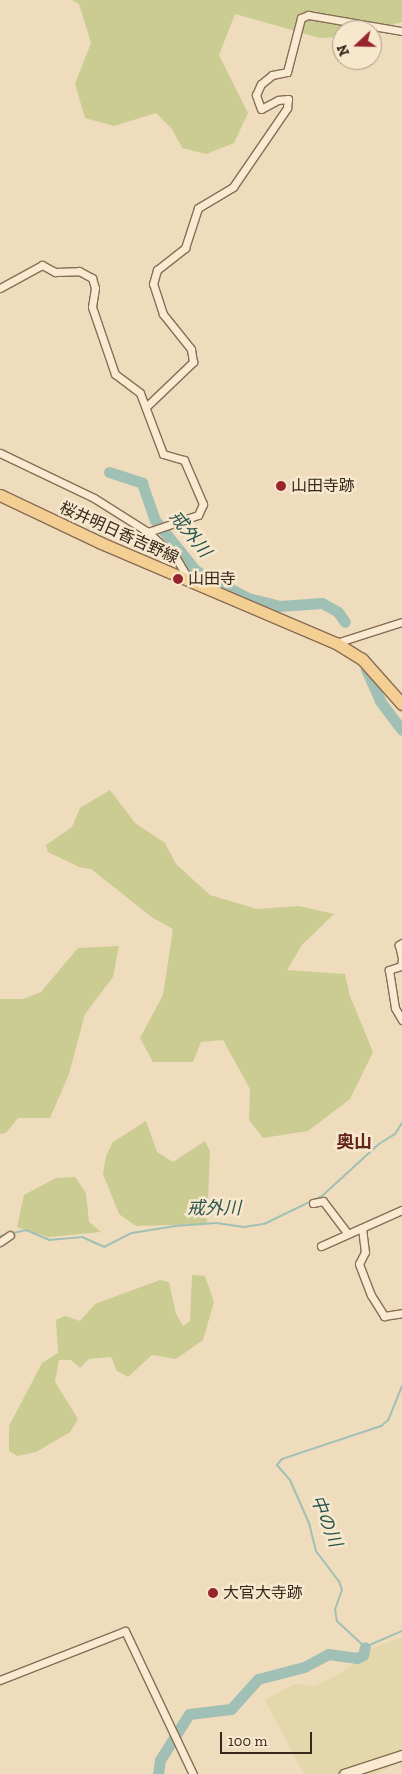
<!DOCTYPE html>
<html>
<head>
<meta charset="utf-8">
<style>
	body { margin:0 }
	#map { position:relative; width:402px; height:1774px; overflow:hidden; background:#eedcbd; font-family:"Zilla Slab","Noto Sans JP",serif }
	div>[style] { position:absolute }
	.farmland>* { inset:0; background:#e4d7ab }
	.green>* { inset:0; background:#cacc92 }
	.stream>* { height:2px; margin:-1px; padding:0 1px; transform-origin:1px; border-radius:1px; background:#a1c0b5 }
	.river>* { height:11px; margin:-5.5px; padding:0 5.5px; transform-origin:5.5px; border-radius:5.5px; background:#a1c0b5 }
	.roads { filter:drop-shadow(1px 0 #876d56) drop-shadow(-1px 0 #876d56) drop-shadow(0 1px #876d56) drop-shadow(0 -1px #876d56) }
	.minor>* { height:7px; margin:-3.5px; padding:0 3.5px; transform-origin:3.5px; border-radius:3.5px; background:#f9ead1 }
	.tertiary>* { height:9px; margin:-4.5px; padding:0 4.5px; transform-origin:4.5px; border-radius:4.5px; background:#f9ead1 }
	.primary>* { height:11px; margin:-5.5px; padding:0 5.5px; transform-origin:5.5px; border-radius:5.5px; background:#f4cf93 }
	.dots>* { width:14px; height:14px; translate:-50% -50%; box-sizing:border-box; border:2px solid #f6e7cd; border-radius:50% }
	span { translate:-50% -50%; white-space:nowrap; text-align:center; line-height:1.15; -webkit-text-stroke:5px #f6e7cd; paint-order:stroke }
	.poi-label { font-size:16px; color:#36261b }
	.left { translate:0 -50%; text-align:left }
	.street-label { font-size:16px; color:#36261b }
	.water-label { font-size:18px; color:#2a5650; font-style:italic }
	.neighbourhood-label { font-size:18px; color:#63241a; font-weight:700 }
	.north { position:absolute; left:332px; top:20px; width:50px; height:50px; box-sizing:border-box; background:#f6e7cd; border:1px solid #a99a86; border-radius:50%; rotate:249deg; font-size:14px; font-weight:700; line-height:20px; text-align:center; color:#36261b }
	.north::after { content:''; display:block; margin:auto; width:18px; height:22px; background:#97252e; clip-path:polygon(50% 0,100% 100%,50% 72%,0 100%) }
	.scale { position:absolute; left:220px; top:1732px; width:92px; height:22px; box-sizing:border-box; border:2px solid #36261b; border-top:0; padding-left:6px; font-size:15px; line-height:18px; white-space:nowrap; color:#36261b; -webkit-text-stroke:4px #f6e7cd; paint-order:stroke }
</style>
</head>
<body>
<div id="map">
	<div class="farmland">
		<i style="clip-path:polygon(402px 1637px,402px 1770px,399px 1763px,376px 1774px,304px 1774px,265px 1700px,294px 1684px,315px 1686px,343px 1672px,373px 1648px)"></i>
	</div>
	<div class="green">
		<i style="clip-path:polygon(72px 0,402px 0,402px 22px,372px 30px,342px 30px,342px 37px,320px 38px,235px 14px,219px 55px,248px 113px,234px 143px,206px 154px,182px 148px,172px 129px,156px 113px,114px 126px,85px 118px,75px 84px,91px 43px,79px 4px)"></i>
		<i style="clip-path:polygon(110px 790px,135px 823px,165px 843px,176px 864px,210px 895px,257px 909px,299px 906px,334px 914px,302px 945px,287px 970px,345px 974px,350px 996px,373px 1052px,350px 1099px,308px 1131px,263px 1138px,249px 1120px,250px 1089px,223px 1040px,201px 1042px,193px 1062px,153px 1062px,140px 1038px,163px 995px,173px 929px,153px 918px,91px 869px,79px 867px,48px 852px,46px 845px,72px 827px,80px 808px)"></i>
		<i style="clip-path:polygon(119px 946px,113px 977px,85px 1014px,69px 1074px,50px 1118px,18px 1118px,6px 1133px,0 1134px,0 999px,23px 999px,41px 992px,78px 948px)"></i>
		<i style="clip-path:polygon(146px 1121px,157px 1152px,173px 1162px,205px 1141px,210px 1151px,207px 1224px,136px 1226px,119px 1214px,103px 1174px,106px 1156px,113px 1142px)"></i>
		<i style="clip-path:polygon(75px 1177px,86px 1193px,89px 1222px,101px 1232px,48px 1237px,17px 1227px,24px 1195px,56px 1178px)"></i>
		<i style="clip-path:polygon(192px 1275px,205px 1276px,214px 1302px,203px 1340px,176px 1359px,152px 1355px,128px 1377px,117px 1371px,111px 1357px,89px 1359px,80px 1368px,71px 1360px,59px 1360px,55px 1382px,78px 1419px,70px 1432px,36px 1452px,17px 1456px,9px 1451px,9px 1426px,42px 1363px,58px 1353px,56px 1320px,65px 1316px,80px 1321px,95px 1304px,160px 1280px,169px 1282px,176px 1314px,183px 1326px,190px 1321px)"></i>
	</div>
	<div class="stream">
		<i style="left:0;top:1236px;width:27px;rotate:-13deg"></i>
		<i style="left:26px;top:1230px;width:25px;rotate:23deg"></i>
		<i style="left:49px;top:1240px;width:33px;rotate:-5deg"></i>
		<i style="left:82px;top:1237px;width:24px;rotate:24deg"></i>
		<i style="left:104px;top:1247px;width:31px;rotate:-27deg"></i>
		<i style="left:132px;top:1233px;width:44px;rotate:-9.2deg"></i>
		<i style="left:175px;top:1226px;width:41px;rotate:-4.2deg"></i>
		<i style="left:216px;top:1223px;width:28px;rotate:8deg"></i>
		<i style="left:244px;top:1227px;width:20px;rotate:-9deg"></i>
		<i style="left:264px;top:1224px;width:64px;rotate:-25.8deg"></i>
		<i style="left:322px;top:1196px;width:77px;rotate:-42.4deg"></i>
		<i style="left:379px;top:1144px;width:19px;rotate:-32deg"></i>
		<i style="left:395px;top:1134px;width:13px;rotate:-58deg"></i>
		<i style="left:402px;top:1386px;width:37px;rotate:112deg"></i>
		<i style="left:388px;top:1420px;width:9px;rotate:139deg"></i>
		<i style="left:381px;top:1426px;width:104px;rotate:161.6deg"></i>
		<i style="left:282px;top:1459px;width:8px;rotate:130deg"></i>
		<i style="left:277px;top:1465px;width:20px;rotate:49deg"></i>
		<i style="left:290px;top:1480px;width:47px;rotate:66.2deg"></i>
		<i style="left:309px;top:1523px;width:29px;rotate:76deg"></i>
		<i style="left:316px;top:1551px;width:38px;rotate:53deg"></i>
		<i style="left:339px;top:1581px;width:9px;rotate:72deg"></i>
		<i style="left:342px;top:1590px;width:20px;rotate:110deg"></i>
		<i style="left:335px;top:1609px;width:12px;rotate:81deg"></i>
		<i style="left:337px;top:1621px;width:38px;rotate:43deg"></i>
		<i style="left:365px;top:1647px;width:40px;rotate:-23.4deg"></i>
	</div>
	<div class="river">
		<i style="left:109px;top:472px;width:35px;rotate:18deg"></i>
		<i style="left:142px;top:483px;width:39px;rotate:71deg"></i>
		<i style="left:155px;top:520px;width:65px;rotate:51.2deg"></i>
		<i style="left:196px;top:571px;width:59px;rotate:27.4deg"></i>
		<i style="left:248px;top:598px;width:32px;rotate:14deg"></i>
		<i style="left:279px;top:606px;width:43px;rotate:-4deg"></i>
		<i style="left:322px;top:603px;width:18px;rotate:29deg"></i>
		<i style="left:338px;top:612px;width:12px;rotate:55deg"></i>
		<i style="left:366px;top:669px;width:35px;rotate:66deg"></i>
		<i style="left:380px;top:701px;width:36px;rotate:53deg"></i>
		<i style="left:158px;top:1774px;width:14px;rotate:-82deg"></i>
		<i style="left:160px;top:1760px;width:54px;rotate:-57.8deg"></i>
		<i style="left:189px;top:1714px;width:42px;rotate:-6.8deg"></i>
		<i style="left:231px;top:1709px;width:40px;rotate:-48deg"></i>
		<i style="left:258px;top:1679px;width:48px;rotate:-14.6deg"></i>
		<i style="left:304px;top:1667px;width:27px;rotate:-28deg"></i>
		<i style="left:328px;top:1654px;width:29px;rotate:8deg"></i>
		<i style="left:357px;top:1658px;width:7px;rotate:-27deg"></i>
		<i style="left:363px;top:1655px;width:8px;rotate:-76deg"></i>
	</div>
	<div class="roads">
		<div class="minor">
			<i style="left:0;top:288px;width:48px;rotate:-28.7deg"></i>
			<i style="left:42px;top:265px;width:15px;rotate:28deg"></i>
			<i style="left:55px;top:272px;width:24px;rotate:-2deg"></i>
			<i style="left:79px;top:271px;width:15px;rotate:28deg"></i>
			<i style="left:92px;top:278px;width:10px;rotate:73deg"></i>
			<i style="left:95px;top:288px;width:19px;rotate:99deg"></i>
			<i style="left:92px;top:307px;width:71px;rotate:71.1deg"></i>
			<i style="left:115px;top:374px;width:31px;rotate:37deg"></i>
			<i style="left:140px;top:393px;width:65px;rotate:69.3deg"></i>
			<i style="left:163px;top:454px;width:22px;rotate:16deg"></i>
			<i style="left:184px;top:460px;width:48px;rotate:66.6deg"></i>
			<i style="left:203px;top:504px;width:12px;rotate:114deg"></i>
			<i style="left:198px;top:515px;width:53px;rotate:161.2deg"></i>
			<i style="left:147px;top:406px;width:64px;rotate:-43.7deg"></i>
			<i style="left:193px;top:362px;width:13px;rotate:-99deg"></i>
			<i style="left:191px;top:349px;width:45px;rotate:-128.7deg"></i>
			<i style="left:163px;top:314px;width:32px;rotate:-108deg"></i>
			<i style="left:153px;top:284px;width:15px;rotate:-74deg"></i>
			<i style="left:157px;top:270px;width:36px;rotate:-38deg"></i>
			<i style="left:185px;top:248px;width:42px;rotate:-72deg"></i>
			<i style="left:198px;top:208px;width:41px;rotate:-31deg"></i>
			<i style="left:233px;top:187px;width:96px;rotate:-55.6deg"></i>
			<i style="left:287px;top:108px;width:9px;rotate:-84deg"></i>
			<i style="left:288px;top:99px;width:10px;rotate:174deg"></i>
			<i style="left:278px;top:100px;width:19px;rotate:152deg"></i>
			<i style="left:261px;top:109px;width:15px;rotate:-110deg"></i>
			<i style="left:256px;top:95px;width:12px;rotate:-66deg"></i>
			<i style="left:261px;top:84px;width:14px;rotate:-39deg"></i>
			<i style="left:272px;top:75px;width:15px;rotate:-11deg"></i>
			<i style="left:287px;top:72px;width:56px;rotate:-75.5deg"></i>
			<i style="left:301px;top:18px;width:8px;rotate:-23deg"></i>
			<i style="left:308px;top:15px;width:95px;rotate:9.7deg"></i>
			<i style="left:0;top:453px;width:104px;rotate:25.6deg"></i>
			<i style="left:94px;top:498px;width:64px;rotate:32.2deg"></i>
			<i style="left:148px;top:532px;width:38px;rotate:43deg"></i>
			<i style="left:176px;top:558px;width:26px;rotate:59deg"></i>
			<i style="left:336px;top:643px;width:69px;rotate:-17.7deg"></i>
			<i style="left:402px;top:943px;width:4px;rotate:146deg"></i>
			<i style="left:399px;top:945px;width:13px;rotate:77deg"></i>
			<i style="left:402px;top:959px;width:7px;rotate:98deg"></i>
			<i style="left:401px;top:966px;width:13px;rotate:162deg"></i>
			<i style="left:389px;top:970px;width:38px;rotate:81deg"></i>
			<i style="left:395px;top:1008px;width:14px;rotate:60deg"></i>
			<i style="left:313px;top:1203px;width:10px;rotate:-11deg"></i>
			<i style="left:323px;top:1201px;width:41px;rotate:52.9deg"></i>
			<i style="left:362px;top:1228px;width:24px;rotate:83deg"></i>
			<i style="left:365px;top:1252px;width:13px;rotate:117deg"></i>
			<i style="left:359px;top:1264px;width:33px;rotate:69deg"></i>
			<i style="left:371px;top:1295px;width:25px;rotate:58deg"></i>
			<i style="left:384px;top:1316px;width:18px;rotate:-9deg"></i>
			<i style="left:0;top:1242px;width:12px;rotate:-35deg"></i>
			<i style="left:321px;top:1246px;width:89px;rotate:-24deg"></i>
			<i style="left:0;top:1680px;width:134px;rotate:-21.4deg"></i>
			<i style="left:125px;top:1631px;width:158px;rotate:64.6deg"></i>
		</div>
		<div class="tertiary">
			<i style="left:344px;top:1774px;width:61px;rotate:-18.1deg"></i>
		</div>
		<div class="primary">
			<i style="left:0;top:495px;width:112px;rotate:25.4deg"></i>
			<i style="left:101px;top:543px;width:255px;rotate:23.1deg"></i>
			<i style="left:336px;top:643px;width:31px;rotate:32deg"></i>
			<i style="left:362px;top:659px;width:60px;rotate:48.4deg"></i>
		</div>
	</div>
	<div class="dots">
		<i style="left:281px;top:486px;background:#97252e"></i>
		<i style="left:178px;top:579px;background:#97252e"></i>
		<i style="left:213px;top:1593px;background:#97252e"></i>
	</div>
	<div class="poi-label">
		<span class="left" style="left:291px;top:486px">山田寺跡</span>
		<span class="left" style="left:188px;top:579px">山田寺</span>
		<span class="left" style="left:223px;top:1593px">大官大寺跡</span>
	</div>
	<div class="street-label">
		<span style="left:119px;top:533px;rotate:24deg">桜井明日香吉野線</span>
	</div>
	<div class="water-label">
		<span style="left:190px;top:534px;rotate:51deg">戒外川</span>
		<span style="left:214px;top:1208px">戒外川</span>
		<span style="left:326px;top:1521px;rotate:68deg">中の川</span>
	</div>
	<div class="neighbourhood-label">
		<span style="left:354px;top:1142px">奥山</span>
	</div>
	<div class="north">N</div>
	<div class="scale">100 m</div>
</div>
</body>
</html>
